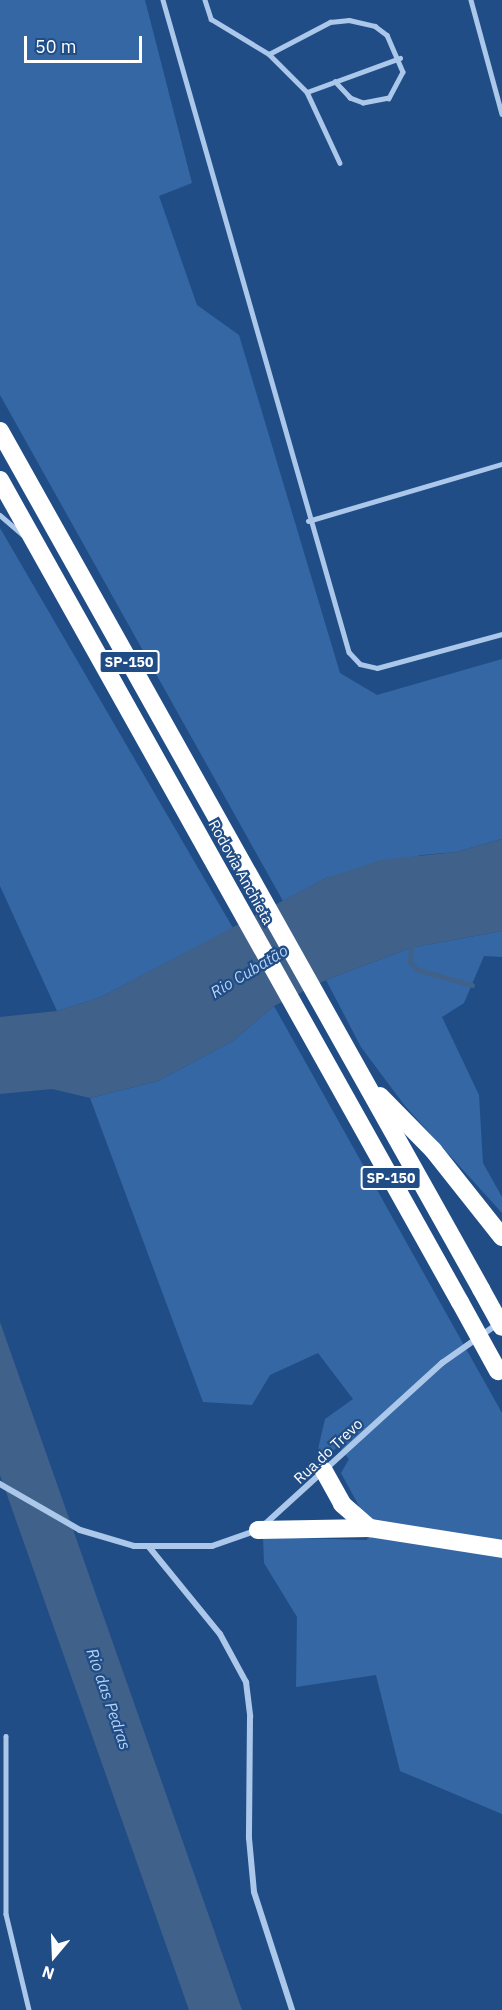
<!DOCTYPE html>
<html>
<head>
<meta charset="utf-8">
<style>
	body { margin:0 }
	#map { position:relative; width:502px; height:2010px; overflow:hidden; background:#214d87; font-family:"IBM Plex Sans",sans-serif }
	div>[style] { position:absolute }
	.green>* { inset:0; background:#3467a4 }
	.water>* { inset:0; background:#40618a }
	.stream>* { height:4.5px; margin:-2.25px; padding:0 2.25px; transform-origin:2.25px; border-radius:2.25px; background:#40618a }
	.lane>* { height:4.5px; margin:-2.25px; padding:0 2.25px; transform-origin:2.25px; border-radius:2.25px; background:#abc7ea }
	.street>* { height:6px; margin:-3px; padding:0 3px; transform-origin:3px; border-radius:3px; background:#abc7ea }
	.highway>* { height:18px; margin:-9px; padding:0 9px; transform-origin:9px; border-radius:9px; background:#fff }
	.highway-bridge>* { height:18px; margin:-9px; padding:0 9px; transform-origin:9px; border-radius:9px; background:#fff }
	span { translate:-50% -50%; white-space:nowrap; text-align:center; line-height:1.15; -webkit-text-stroke:4.5px #214d87; paint-order:stroke }
	.shield-label span { padding:2px 4px; background:#214d87; border:2px solid; border-radius:4px; -webkit-text-stroke-width:0 }
	.shield-label { font-size:14px; color:#fff; font-weight:700 }
	.street-label { font-size:15px; color:#fff }
	.water-label { font-size:16px; color:#b6d1f1; font-style:italic }
	.north { position:absolute; left:24px; top:1926px; width:60px; height:60px; -webkit-text-stroke:4px #214d87; paint-order:stroke; rotate:199deg; font-size:16px; font-weight:700; line-height:24px; text-align:center; color:#fff }
	.north::after { content:''; display:block; margin:auto; width:21px; height:27px; background:#fff; clip-path:polygon(50% 0,100% 100%,50% 72%,0 100%) }
	.scale { position:absolute; left:24px; top:36px; width:118px; height:27px; box-sizing:border-box; border:3px solid #fff; border-top:0; padding-left:8px; font-size:18px; line-height:21px; white-space:nowrap; color:#fff; -webkit-text-stroke:4px #214d87; paint-order:stroke }
</style>
</head>
<body>
<div id="map">
	<div class="green">
		<i style="clip-path:polygon(0 0,145px 0,192px 183px,159px 196px,197px 305px,239px 335px,340px 673px,377px 695px,502px 659px,502px 839px,456px 852px,422px 855px,326px 878px,283px 901px,0 395px)"></i>
		<i style="clip-path:polygon(0 528px,233px 928px,101px 997px,57px 1011px,0 886px)"></i>
		<i style="clip-path:polygon(502px 931px,502px 957px,484px 956px,464px 1003px,442px 1017px,479px 1095px,483px 1163px,502px 1197px,502px 1213px,405px 1106px,361px 1047px,326px 980px,410px 948px)"></i>
		<i style="clip-path:polygon(274px 1006px,502px 1413px,502px 1814px,400px 1771px,376px 1675px,296px 1687px,297px 1617px,264px 1563px,263px 1537px,367px 1540px,372px 1518px,360px 1508px,341px 1473px,349px 1459px,338px 1446px,329px 1455px,318px 1449px,325px 1419px,353px 1399px,318px 1353px,270px 1375px,252px 1405px,203px 1402px,90px 1098px,158px 1081px,233px 1041px)"></i>
	</div>
	<div class="water">
		<i style="clip-path:polygon(502px 839px,502px 931px,410px 948px,326px 980px,274px 1006px,233px 1041px,158px 1081px,90px 1098px,52px 1089px,0 1094px,0 1017px,57px 1011px,101px 997px,326px 878px,381px 860px,456px 852px)"></i>
		<i style="clip-path:polygon(0 1322px,242px 2010px,189px 2010px,0 1475px)"></i>
	</div>
	<div class="stream">
		<i style="left:412px;top:946px;width:16px;rotate:97deg"></i>
		<i style="left:410px;top:962px;width:11px;rotate:45deg"></i>
		<i style="left:418px;top:970px;width:56px;rotate:15.5deg"></i>
	</div>
	<div class="lane">
		<i style="left:163px;top:0;width:678px;rotate:74.08deg"></i>
		<i style="left:349px;top:652px;width:16px;rotate:47deg"></i>
		<i style="left:360px;top:664px;width:17px;rotate:13deg"></i>
		<i style="left:377px;top:668px;width:130px;rotate:-15.2deg"></i>
		<i style="left:205px;top:0;width:20px;rotate:72deg"></i>
		<i style="left:211px;top:19px;width:68px;rotate:31.1deg"></i>
		<i style="left:269px;top:54px;width:54px;rotate:45deg"></i>
		<i style="left:307px;top:92px;width:78px;rotate:65.1deg"></i>
		<i style="left:471px;top:0;width:118px;rotate:74.8deg"></i>
		<i style="left:269px;top:54px;width:69px;rotate:-27.7deg"></i>
		<i style="left:330px;top:22px;width:19px;rotate:-6deg"></i>
		<i style="left:349px;top:20px;width:27px;rotate:13deg"></i>
		<i style="left:375px;top:26px;width:15px;rotate:37deg"></i>
		<i style="left:387px;top:35px;width:40px;rotate:66.6deg"></i>
		<i style="left:403px;top:72px;width:30px;rotate:118deg"></i>
		<i style="left:389px;top:98px;width:26px;rotate:169deg"></i>
		<i style="left:363px;top:103px;width:14px;rotate:-159deg"></i>
		<i style="left:350px;top:98px;width:22px;rotate:-133deg"></i>
		<i style="left:307px;top:92px;width:99px;rotate:-20.1deg"></i>
		<i style="left:0;top:515px;width:30px;rotate:41deg"></i>
		<i style="left:308px;top:521px;width:202px;rotate:-16.4deg"></i>
		<i style="left:6px;top:1736px;width:178px;rotate:90deg"></i>
		<i style="left:6px;top:1914px;width:99px;rotate:76.5deg"></i>
	</div>
	<div class="street">
		<i style="left:0;top:1484px;width:92px;rotate:29.9deg"></i>
		<i style="left:80px;top:1530px;width:56px;rotate:16.5deg"></i>
		<i style="left:134px;top:1546px;width:78px"></i>
		<i style="left:212px;top:1546px;width:46px;rotate:-19.2deg"></i>
		<i style="left:264px;top:1525px;width:241px;rotate:-42.3deg"></i>
		<i style="left:442px;top:1363px;width:70px;rotate:-35.1deg"></i>
		<i style="left:149px;top:1547px;width:112px;rotate:50.8deg"></i>
		<i style="left:220px;top:1634px;width:55px;rotate:61.6deg"></i>
		<i style="left:246px;top:1682px;width:35px;rotate:83deg"></i>
		<i style="left:250px;top:1717px;width:121px;rotate:90.5deg"></i>
		<i style="left:249px;top:1838px;width:54px;rotate:84.7deg"></i>
		<i style="left:254px;top:1892px;width:124px;rotate:72.1deg"></i>
	</div>
	<div class="highway">
		<i style="left:0;top:431px;width:984px;rotate:60.72deg"></i>
		<i style="left:0;top:480px;width:942px;rotate:60.77deg"></i>
		<i style="left:380px;top:1096px;width:76px;rotate:45.5deg"></i>
		<i style="left:433px;top:1150px;width:111px;rotate:51.6deg"></i>
		<i style="left:324px;top:1471px;width:38px;rotate:61deg"></i>
		<i style="left:342px;top:1504px;width:37px;rotate:41deg"></i>
		<i style="left:258px;top:1530px;width:112px;rotate:-1deg"></i>
		<i style="left:370px;top:1528px;width:134px;rotate:9deg"></i>
	</div>
	<div class="highway-bridge">
		<i style="left:481px;top:1289px;width:43px;rotate:61.1deg"></i>
		<i style="left:460px;top:1302px;width:79px;rotate:61.2deg"></i>
	</div>
	<div class="shield-label">
		<span style="left:129px;top:662px">SP-150</span>
		<span style="left:391px;top:1178px">SP-150</span>
	</div>
	<div class="street-label">
		<span style="left:241px;top:872px;rotate:61deg">Rodovia Anchieta</span>
		<span style="left:328px;top:1451px;rotate:-43deg">Rua do Trevo</span>
	</div>
	<div class="water-label">
		<span style="left:249px;top:971px;rotate:-31deg">Rio Cubatão</span>
		<span style="left:109px;top:1699px;rotate:71deg">Rio das Pedras</span>
	</div>
	<div class="north">N</div>
	<div class="scale">50 m</div>
</div>
</body>
</html>
